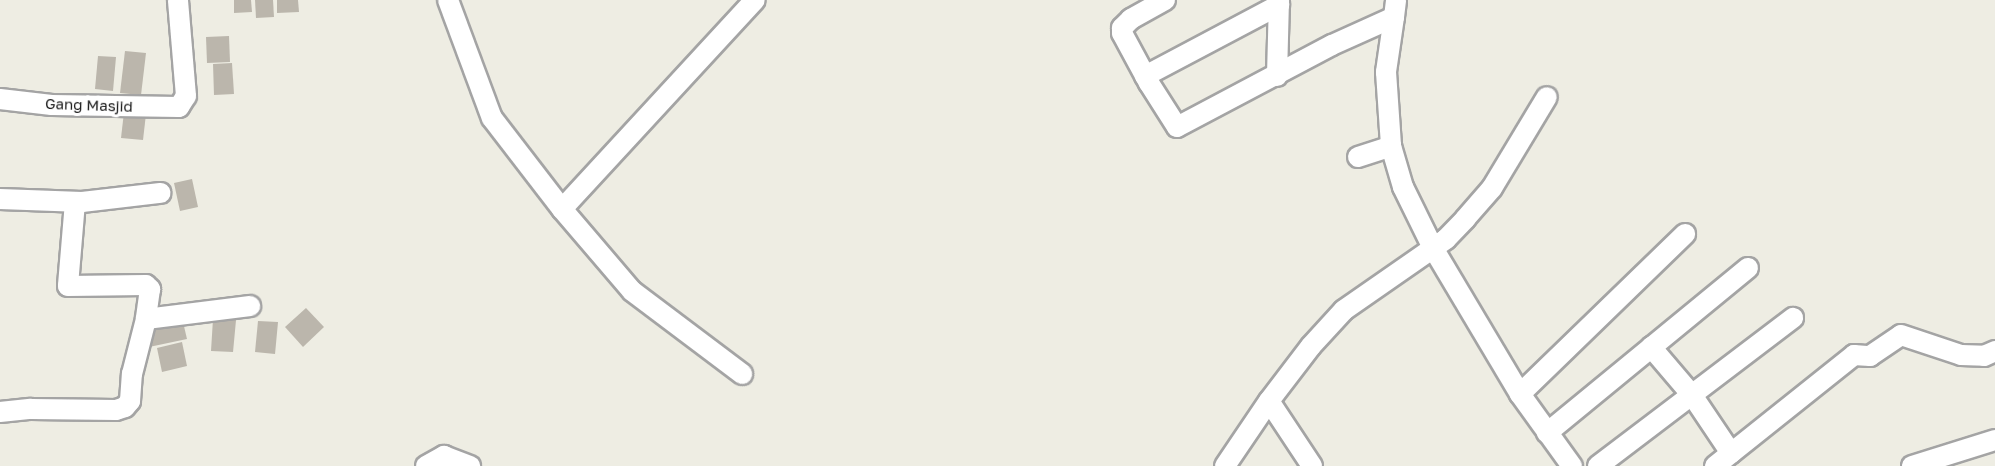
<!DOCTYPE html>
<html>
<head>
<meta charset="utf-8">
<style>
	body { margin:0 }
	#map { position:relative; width:1995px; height:466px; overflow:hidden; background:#eeede3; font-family:"Golos Text",sans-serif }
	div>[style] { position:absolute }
	.building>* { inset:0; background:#bbb6ac }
	.roads { filter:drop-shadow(2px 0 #a4a4a4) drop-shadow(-2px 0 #a4a4a4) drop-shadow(0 2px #a4a4a4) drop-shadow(0 -2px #a4a4a4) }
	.minor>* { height:20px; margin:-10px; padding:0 10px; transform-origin:10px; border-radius:10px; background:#fff }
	span { translate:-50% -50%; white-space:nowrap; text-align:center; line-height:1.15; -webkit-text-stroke:6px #fff; paint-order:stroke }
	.street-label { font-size:15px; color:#1d1d1d }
</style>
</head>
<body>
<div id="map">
	<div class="building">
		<i style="clip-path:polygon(234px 0,251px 0,252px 12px,234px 13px)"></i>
		<i style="clip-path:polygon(255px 0,273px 0,274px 17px,256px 18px)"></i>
		<i style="clip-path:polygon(277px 0,298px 0,299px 12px,277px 13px)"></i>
		<i style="clip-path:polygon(229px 36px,230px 62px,207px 63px,206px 37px)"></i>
		<i style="clip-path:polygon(125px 51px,146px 53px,141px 95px,120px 93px)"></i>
		<i style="clip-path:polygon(98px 56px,116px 57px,113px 91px,95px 89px)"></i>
		<i style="clip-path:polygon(232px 63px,234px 94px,214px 95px,213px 64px)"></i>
		<i style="clip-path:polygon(124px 112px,146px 114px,143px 140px,121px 138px)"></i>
		<i style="clip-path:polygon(192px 179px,198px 207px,180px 211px,174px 183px)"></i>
		<i style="clip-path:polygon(306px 308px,324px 327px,303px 347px,285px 327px)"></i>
		<i style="clip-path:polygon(213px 319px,236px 320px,233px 352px,211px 351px)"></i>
		<i style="clip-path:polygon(258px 321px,278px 322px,275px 354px,255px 352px)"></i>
		<i style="clip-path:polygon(183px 322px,187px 339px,149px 347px,146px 330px)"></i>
		<i style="clip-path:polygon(182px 342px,187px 366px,162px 372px,157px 348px)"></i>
	</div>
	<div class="roads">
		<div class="minor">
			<i style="left:448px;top:0;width:126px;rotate:69.6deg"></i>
			<i style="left:492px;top:118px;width:115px;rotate:52.4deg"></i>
			<i style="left:562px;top:209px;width:108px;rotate:49.5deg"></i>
			<i style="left:632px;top:291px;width:138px;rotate:37deg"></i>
			<i style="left:1165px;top:0;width:39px;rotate:151deg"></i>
			<i style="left:1131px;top:19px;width:13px;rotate:135deg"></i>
			<i style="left:1122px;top:28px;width:5px;rotate:90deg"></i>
			<i style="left:1122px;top:33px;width:57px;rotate:61.6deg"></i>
			<i style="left:1149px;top:83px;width:52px;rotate:57.5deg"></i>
			<i style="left:1177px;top:127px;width:175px;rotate:-27.9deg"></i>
			<i style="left:1332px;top:45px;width:68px;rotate:-24.3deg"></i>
			<i style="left:1394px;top:17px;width:17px;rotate:-83deg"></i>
			<i style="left:1394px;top:17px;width:56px;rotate:98.3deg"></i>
			<i style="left:1386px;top:72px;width:74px;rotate:86.1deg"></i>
			<i style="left:1391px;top:146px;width:43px;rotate:73.7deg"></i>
			<i style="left:1403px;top:187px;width:68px;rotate:63.8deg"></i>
			<i style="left:1433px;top:248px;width:170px;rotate:59.2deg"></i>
			<i style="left:1520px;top:394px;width:89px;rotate:54.2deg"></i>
			<i style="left:1145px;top:76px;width:152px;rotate:-27.9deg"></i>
			<i style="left:1277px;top:76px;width:76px;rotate:-88.5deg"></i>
			<i style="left:0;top:99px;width:52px;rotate:6.6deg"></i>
			<i style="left:52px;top:105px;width:127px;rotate:0.9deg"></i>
			<i style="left:179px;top:107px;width:13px;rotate:-58deg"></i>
			<i style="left:186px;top:96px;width:96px;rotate:-94.8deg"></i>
			<i style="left:1358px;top:157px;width:35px;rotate:-18deg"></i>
			<i style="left:0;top:199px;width:82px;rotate:2.1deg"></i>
			<i style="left:82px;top:202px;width:79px;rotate:-6.6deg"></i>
			<i style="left:75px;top:202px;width:84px;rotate:94.8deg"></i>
			<i style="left:68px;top:286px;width:78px;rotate:-0.7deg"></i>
			<i style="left:146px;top:285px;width:6px;rotate:45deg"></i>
			<i style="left:150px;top:289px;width:30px;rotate:98deg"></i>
			<i style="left:562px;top:209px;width:284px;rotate:-47.3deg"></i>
			<i style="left:1651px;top:347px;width:63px;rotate:49.5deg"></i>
			<i style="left:1692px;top:395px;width:70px;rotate:56.1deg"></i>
			<i style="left:1520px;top:394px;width:230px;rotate:-44.1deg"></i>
			<i style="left:1269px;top:401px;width:78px;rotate:56.5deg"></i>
			<i style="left:0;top:412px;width:31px;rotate:-6deg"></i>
			<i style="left:31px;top:409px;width:85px;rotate:0.7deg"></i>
			<i style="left:116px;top:410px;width:9px;rotate:-18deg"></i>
			<i style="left:125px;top:407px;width:8px;rotate:-50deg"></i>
			<i style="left:130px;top:401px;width:27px;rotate:-86deg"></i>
			<i style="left:132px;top:374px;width:57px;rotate:-75.7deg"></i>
			<i style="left:146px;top:319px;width:105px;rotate:-7.1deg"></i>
			<i style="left:1547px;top:433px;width:260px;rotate:-39.4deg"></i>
			<i style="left:426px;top:466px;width:21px;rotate:-29deg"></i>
			<i style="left:444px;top:456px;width:28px;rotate:21deg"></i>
			<i style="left:1225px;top:466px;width:78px;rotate:-55.9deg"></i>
			<i style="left:1269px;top:401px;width:69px;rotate:-52.6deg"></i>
			<i style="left:1311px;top:346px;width:49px;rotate:-47.5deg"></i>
			<i style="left:1344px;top:310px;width:124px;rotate:-34.8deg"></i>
			<i style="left:1446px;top:239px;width:28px;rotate:-46deg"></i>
			<i style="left:1465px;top:219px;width:41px;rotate:-48.9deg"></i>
			<i style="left:1492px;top:188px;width:106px;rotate:-58.9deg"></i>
			<i style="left:1598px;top:466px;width:245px;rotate:-37.2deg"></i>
			<i style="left:1715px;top:466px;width:178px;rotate:-38.6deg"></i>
			<i style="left:1854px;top:355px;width:16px;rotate:4deg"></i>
			<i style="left:1870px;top:356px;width:37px;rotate:-34deg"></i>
			<i style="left:1901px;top:335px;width:63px;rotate:18.4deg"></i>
			<i style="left:1961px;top:355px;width:23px;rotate:2deg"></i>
			<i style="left:1984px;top:356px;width:12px;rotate:-24deg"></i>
			<i style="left:1912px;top:466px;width:87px;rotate:-17.4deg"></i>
		</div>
	</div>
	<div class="street-label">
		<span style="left:89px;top:105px;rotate:2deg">Gang Masjid</span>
	</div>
</div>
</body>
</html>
